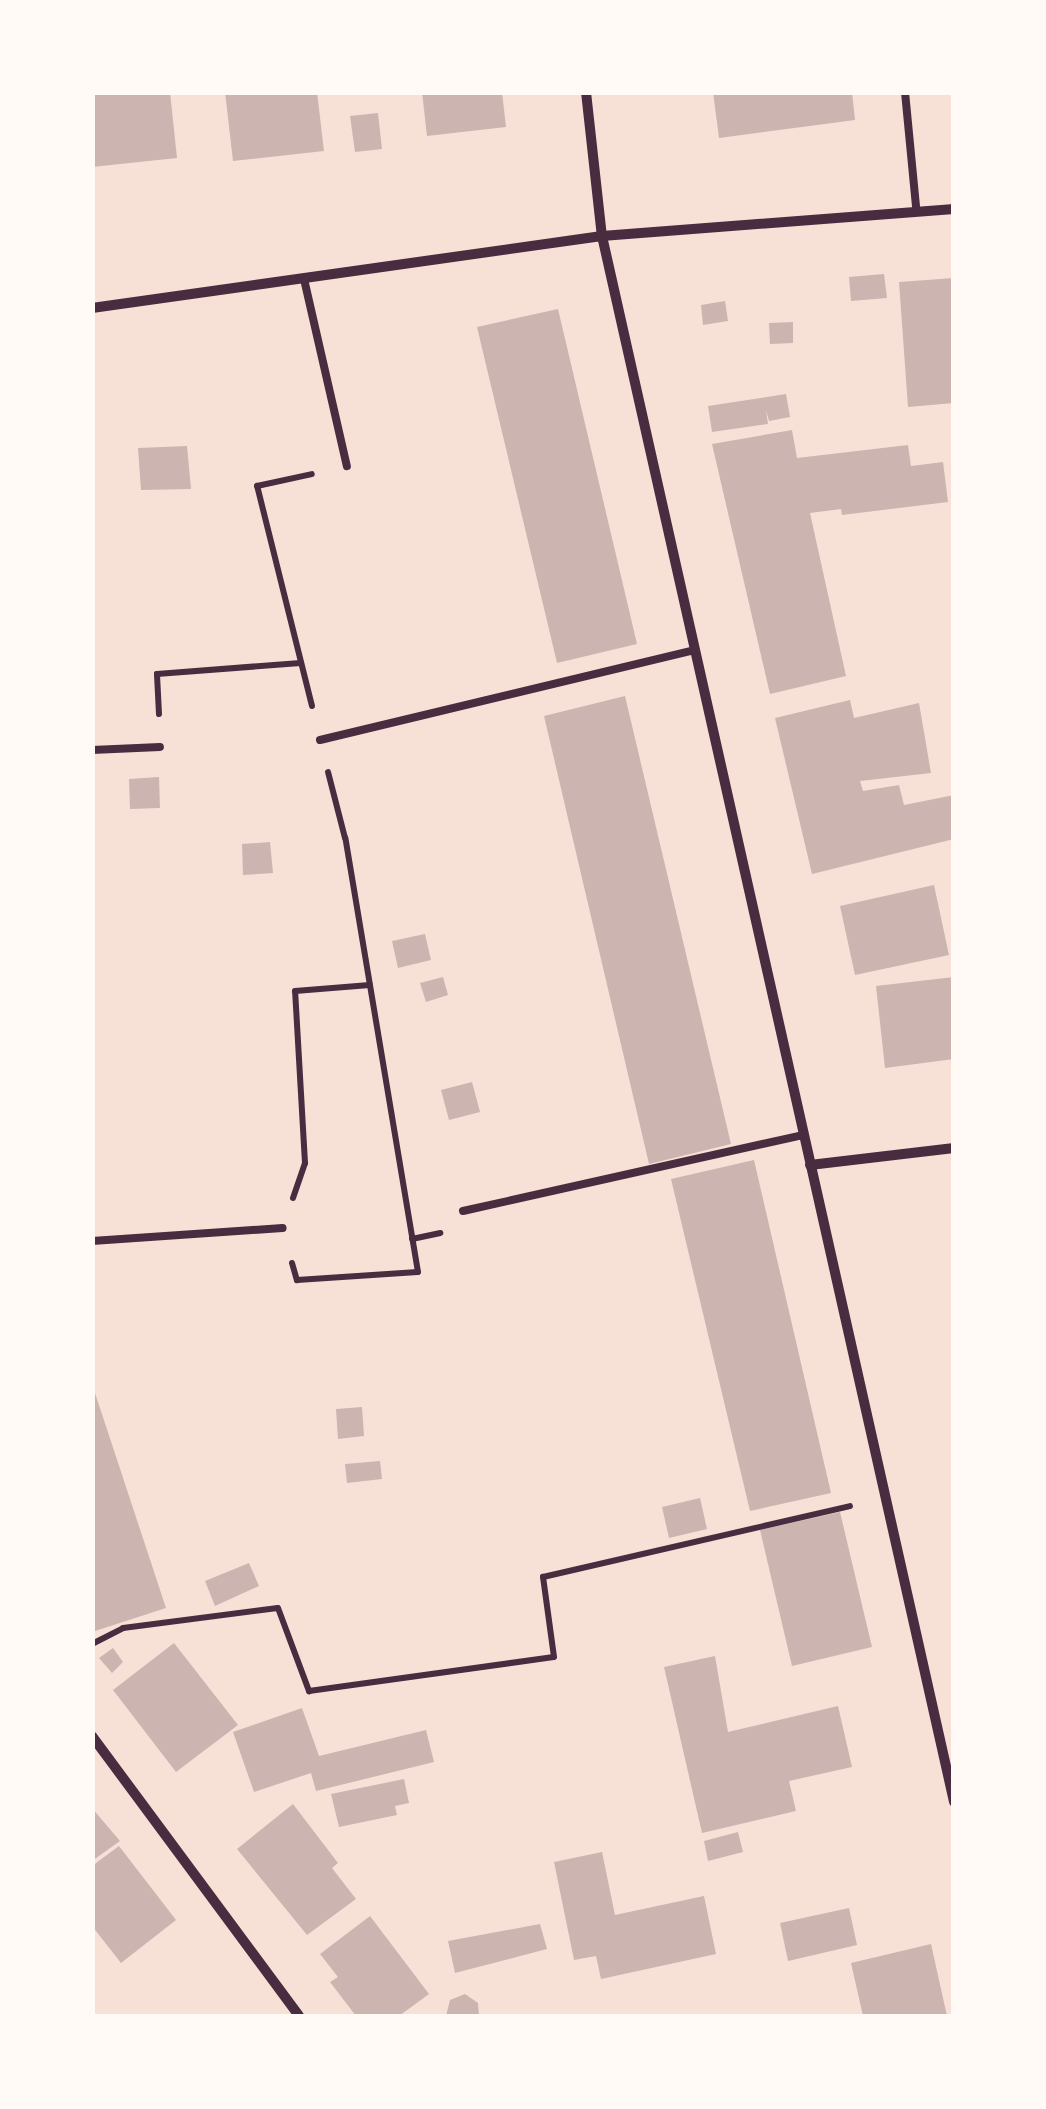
<!DOCTYPE html>
<html>
<head>
<meta charset="utf-8">
<style>
	body { margin:0 }
	#map { position:relative; width:1046px; height:2109px; overflow:hidden; background:#f7e1d7; font-family:"Playfair Display",serif }
	div>[style] { position:absolute }
	.building>* { inset:0; background:#ccb4b1 }
	.path>* { height:6px; margin:-3px; padding:0 3px; transform-origin:3px; border-radius:3px; background:#4a2c40 }
	.service>* { height:8px; margin:-4px; padding:0 4px; transform-origin:4px; border-radius:4px; background:#4a2c40 }
	.minor>* { height:10px; margin:-5px; padding:0 5px; transform-origin:5px; border-radius:5px; background:#4a2c40 }
	span { translate:-50% -50%; white-space:nowrap; text-align:center; line-height:1.15; -webkit-text-stroke:10px #fffaf5; paint-order:stroke }
	.frame { position:absolute; inset:0; border:95px solid #fffaf5; pointer-events:none }
</style>
</head>
<body>
<div id="map">
	<div class="building">
		<i style="clip-path:polygon(92px 92px,170px 92px,177px 158px,92px 167px)"></i>
		<i style="clip-path:polygon(225px 92px,317px 92px,324px 151px,233px 161px)"></i>
		<i style="clip-path:polygon(422px 92px,502px 92px,506px 127px,427px 136px)"></i>
		<i style="clip-path:polygon(713px 92px,852px 92px,855px 120px,719px 138px)"></i>
		<i style="clip-path:polygon(378px 113px,382px 149px,355px 152px,350px 116px)"></i>
		<i style="clip-path:polygon(884px 274px,887px 298px,851px 301px,849px 277px)"></i>
		<i style="clip-path:polygon(954px 278px,954px 403px,908px 407px,899px 282px)"></i>
		<i style="clip-path:polygon(725px 301px,728px 321px,703px 325px,701px 305px)"></i>
		<i style="clip-path:polygon(558px 309px,637px 644px,557px 663px,477px 327px)"></i>
		<i style="clip-path:polygon(793px 322px,793px 343px,770px 344px,769px 323px)"></i>
		<i style="clip-path:polygon(786px 394px,790px 417px,769px 421px,766px 410px,768px 424px,712px 432px,708px 406px)"></i>
		<i style="clip-path:polygon(792px 430px,797px 458px,908px 445px,911px 466px,943px 462px,948px 502px,842px 515px,841px 509px,810px 513px,846px 676px,770px 694px,712px 444px)"></i>
		<i style="clip-path:polygon(187px 446px,191px 489px,141px 490px,138px 448px)"></i>
		<i style="clip-path:polygon(625px 696px,731px 1144px,649px 1164px,544px 716px)"></i>
		<i style="clip-path:polygon(850px 700px,854px 718px,919px 703px,931px 773px,860px 781px,863px 791px,899px 785px,904px 805px,954px 795px,954px 839px,812px 874px,775px 718px)"></i>
		<i style="clip-path:polygon(159px 777px,160px 808px,130px 809px,129px 779px)"></i>
		<i style="clip-path:polygon(270px 842px,273px 873px,243px 875px,242px 844px)"></i>
		<i style="clip-path:polygon(934px 885px,949px 955px,855px 975px,840px 906px)"></i>
		<i style="clip-path:polygon(425px 934px,431px 960px,398px 968px,392px 941px)"></i>
		<i style="clip-path:polygon(443px 977px,448px 995px,426px 1002px,420px 983px)"></i>
		<i style="clip-path:polygon(954px 977px,954px 1059px,885px 1068px,876px 986px)"></i>
		<i style="clip-path:polygon(472px 1082px,480px 1112px,449px 1120px,441px 1090px)"></i>
		<i style="clip-path:polygon(754px 1160px,831px 1493px,750px 1511px,671px 1179px)"></i>
		<i style="clip-path:polygon(92px 1384px,166px 1608px,92px 1632px)"></i>
		<i style="clip-path:polygon(362px 1407px,364px 1436px,338px 1439px,336px 1409px)"></i>
		<i style="clip-path:polygon(380px 1461px,382px 1479px,347px 1483px,345px 1464px)"></i>
		<i style="clip-path:polygon(700px 1498px,707px 1529px,669px 1538px,662px 1507px)"></i>
		<i style="clip-path:polygon(840px 1512px,872px 1647px,792px 1666px,760px 1530px)"></i>
		<i style="clip-path:polygon(249px 1563px,259px 1586px,215px 1606px,205px 1581px)"></i>
		<i style="clip-path:polygon(174px 1643px,238px 1725px,176px 1772px,113px 1690px)"></i>
		<i style="clip-path:polygon(113px 1648px,123px 1662px,112px 1673px,99px 1658px)"></i>
		<i style="clip-path:polygon(715px 1656px,728px 1732px,838px 1706px,852px 1767px,789px 1781px,796px 1811px,702px 1833px,664px 1667px)"></i>
		<i style="clip-path:polygon(302px 1708px,319px 1756px,426px 1730px,434px 1762px,316px 1791px,311px 1773px,254px 1792px,233px 1732px)"></i>
		<i style="clip-path:polygon(404px 1779px,409px 1803px,395px 1806px,397px 1815px,339px 1827px,331px 1794px)"></i>
		<i style="clip-path:polygon(293px 1804px,338px 1863px,332px 1868px,356px 1899px,307px 1935px,237px 1849px)"></i>
		<i style="clip-path:polygon(92px 1808px,120px 1841px,92px 1861px)"></i>
		<i style="clip-path:polygon(738px 1832px,743px 1852px,708px 1861px,704px 1841px)"></i>
		<i style="clip-path:polygon(119px 1846px,176px 1920px,121px 1963px,92px 1926px,92px 1866px)"></i>
		<i style="clip-path:polygon(602px 1852px,615px 1915px,704px 1896px,716px 1954px,601px 1979px,596px 1956px,574px 1960px,554px 1862px)"></i>
		<i style="clip-path:polygon(849px 1908px,857px 1945px,788px 1961px,780px 1923px)"></i>
		<i style="clip-path:polygon(370px 1916px,429px 1994px,399px 2016px,356px 2016px,330px 1982px,338px 1977px,320px 1954px)"></i>
		<i style="clip-path:polygon(540px 1924px,547px 1949px,455px 1973px,448px 1941px)"></i>
		<i style="clip-path:polygon(931px 1944px,947px 2016px,863px 2016px,851px 1963px)"></i>
		<i style="clip-path:polygon(465px 1994px,478px 2003px,479px 2016px,446px 2016px,450px 2000px)"></i>
	</div>
	<div class="path">
		<i style="left:312px;top:706px;width:227px;rotate:-104deg"></i>
		<i style="left:257px;top:486px;width:56px;rotate:-12.3deg"></i>
		<i style="left:159px;top:714px;width:40px;rotate:-92.9deg"></i>
		<i style="left:157px;top:674px;width:144px;rotate:-4.4deg"></i>
		<i style="left:293px;top:1198px;width:37px;rotate:-71deg"></i>
		<i style="left:305px;top:1163px;width:172px;rotate:-93.3deg"></i>
		<i style="left:295px;top:991px;width:75px;rotate:-4.6deg"></i>
		<i style="left:412px;top:1239px;width:29px;rotate:-12deg"></i>
		<i style="left:292px;top:1263px;width:18px;rotate:74deg"></i>
		<i style="left:297px;top:1280px;width:121px;rotate:-3.8deg"></i>
		<i style="left:418px;top:1272px;width:440px;rotate:-99.5deg"></i>
		<i style="left:345px;top:838px;width:68px;rotate:-104.4deg"></i>
		<i style="left:92px;top:1644px;width:35px;rotate:-27deg"></i>
		<i style="left:123px;top:1628px;width:156px;rotate:-7.4deg"></i>
		<i style="left:278px;top:1608px;width:89px;rotate:69.5deg"></i>
		<i style="left:309px;top:1691px;width:247px;rotate:-7.9deg"></i>
		<i style="left:554px;top:1657px;width:81px;rotate:-97.8deg"></i>
		<i style="left:543px;top:1577px;width:315px;rotate:-13deg"></i>
	</div>
	<div class="service">
		<i style="left:905px;top:92px;width:116px;rotate:84.5deg"></i>
		<i style="left:304px;top:279px;width:192px;rotate:77.1deg"></i>
		<i style="left:320px;top:740px;width:386px;rotate:-13.5deg"></i>
		<i style="left:92px;top:750px;width:68px;rotate:-2.5deg"></i>
		<i style="left:463px;top:1211px;width:348px;rotate:-12.6deg"></i>
		<i style="left:92px;top:1241px;width:191px;rotate:-3.9deg"></i>
	</div>
	<div class="minor">
		<i style="left:586px;top:92px;width:145px;rotate:83.7deg"></i>
		<i style="left:602px;top:236px;width:1605px;rotate:77.33deg"></i>
		<i style="left:92px;top:308px;width:515px;rotate:-8.04deg"></i>
		<i style="left:602px;top:236px;width:353px;rotate:-4.4deg"></i>
		<i style="left:810px;top:1165px;width:145px;rotate:-6.7deg"></i>
		<i style="left:92px;top:1736px;width:348px;rotate:53.5deg"></i>
	</div>
	<div class="frame"></div>
</div>
</body>
</html>
